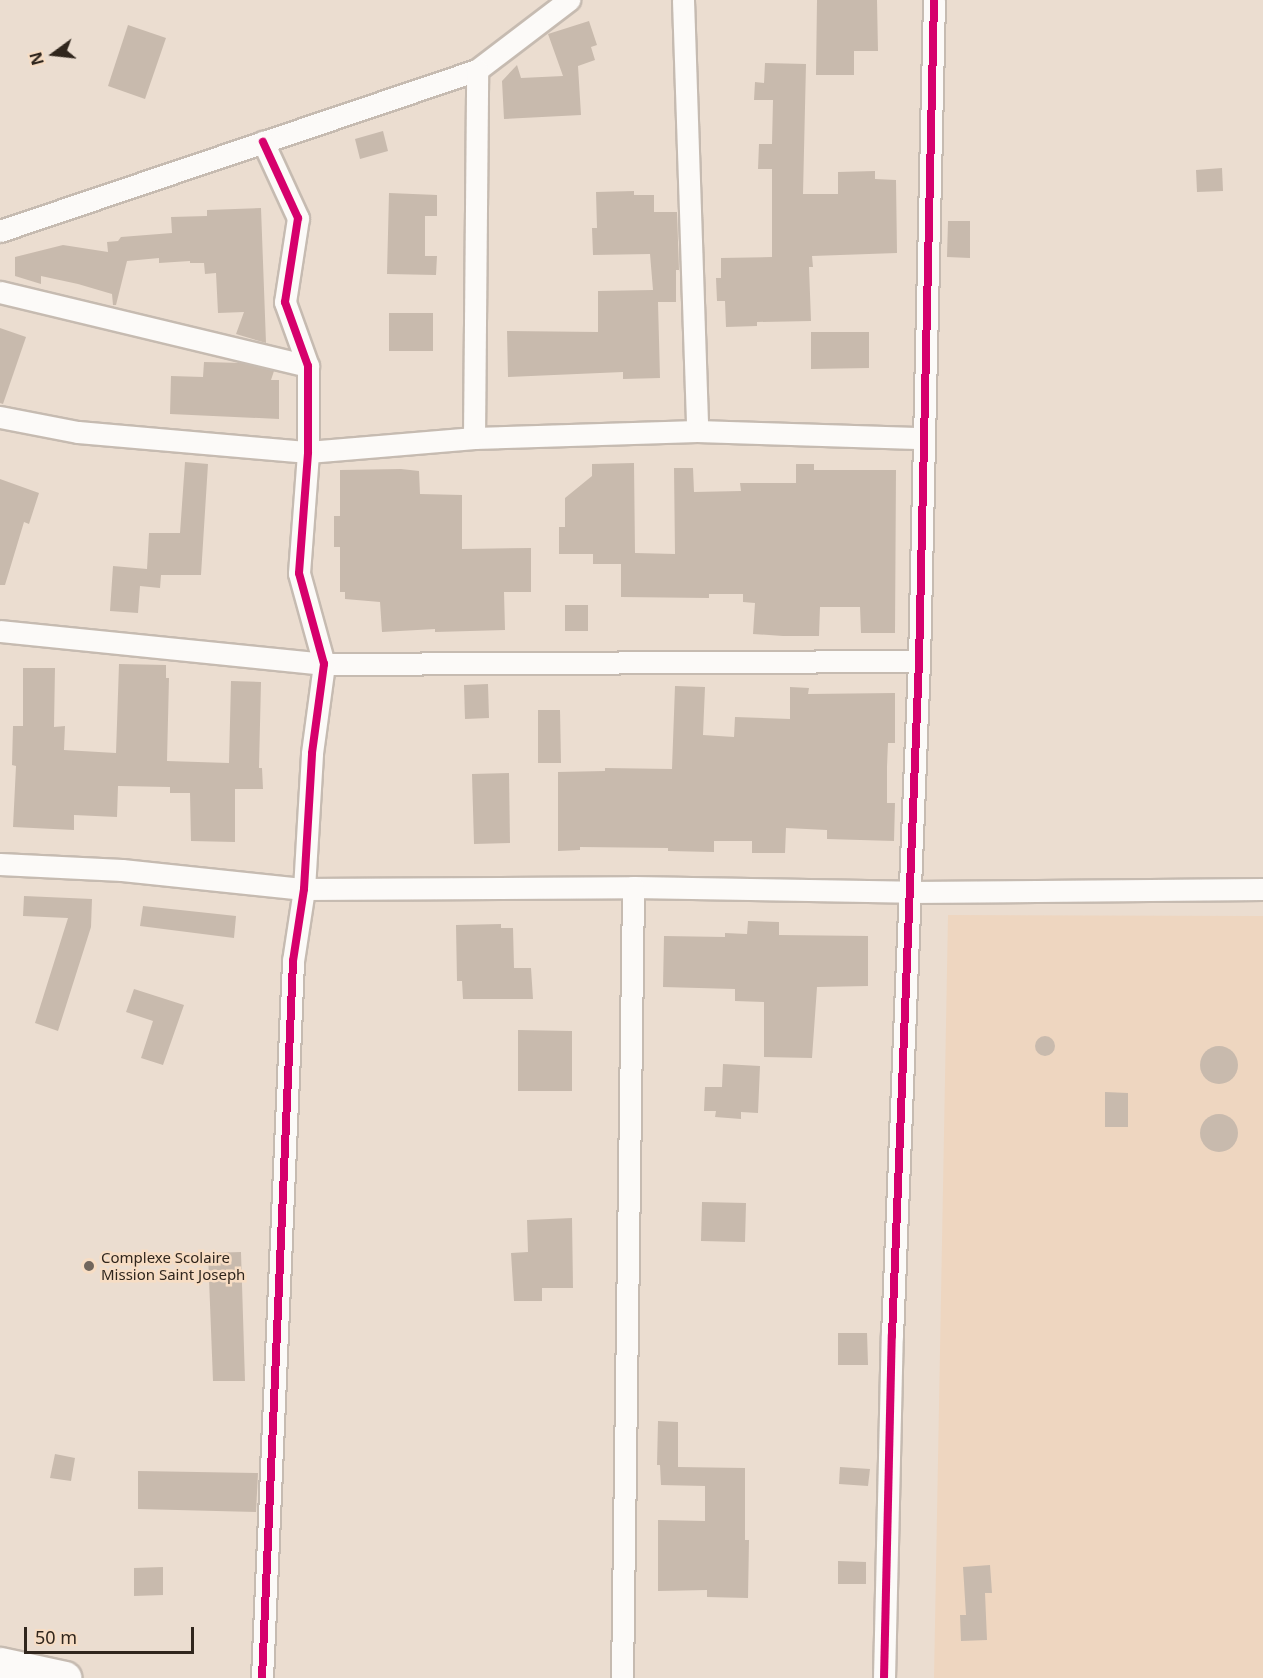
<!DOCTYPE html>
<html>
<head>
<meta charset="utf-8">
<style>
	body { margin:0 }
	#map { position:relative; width:1263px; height:1678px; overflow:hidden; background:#ebddd0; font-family:"Noto Sans",sans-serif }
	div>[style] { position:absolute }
	.built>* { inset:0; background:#eed6c0 }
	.building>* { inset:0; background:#c8baad }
	.round { border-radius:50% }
	.roads { filter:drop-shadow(2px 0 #c6bbb1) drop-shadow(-2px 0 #c6bbb1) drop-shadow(0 2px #c6bbb1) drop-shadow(0 -2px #c6bbb1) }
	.street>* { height:21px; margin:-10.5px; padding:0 10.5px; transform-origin:10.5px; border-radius:10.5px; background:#fcfaf8 }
	.primary>* { height:33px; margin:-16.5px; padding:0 16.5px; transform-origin:16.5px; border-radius:16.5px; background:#fcfaf8 }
	.cycleway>* { height:8px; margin:-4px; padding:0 4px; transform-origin:4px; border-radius:4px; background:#d6006c }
	.dots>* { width:16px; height:16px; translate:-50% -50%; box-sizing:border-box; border:3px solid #f7ddc4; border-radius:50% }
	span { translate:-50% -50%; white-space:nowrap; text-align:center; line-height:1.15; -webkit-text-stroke:5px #f7ddc4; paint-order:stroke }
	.poi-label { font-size:15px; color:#30261d }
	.left { translate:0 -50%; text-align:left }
	.north { position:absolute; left:24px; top:24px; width:60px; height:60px; -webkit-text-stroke:4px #f7ddc4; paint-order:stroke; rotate:255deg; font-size:16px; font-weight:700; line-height:24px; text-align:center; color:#30261d }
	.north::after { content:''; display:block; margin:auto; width:21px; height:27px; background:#30261d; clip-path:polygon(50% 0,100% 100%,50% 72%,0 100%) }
	.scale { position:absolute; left:24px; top:1627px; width:170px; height:27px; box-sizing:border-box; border:3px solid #30261d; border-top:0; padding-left:8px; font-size:18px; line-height:21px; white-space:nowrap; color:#30261d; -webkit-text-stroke:4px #f7ddc4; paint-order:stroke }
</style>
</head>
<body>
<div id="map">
	<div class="built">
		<i style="clip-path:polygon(948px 915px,1263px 916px,1263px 1678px,934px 1678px)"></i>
	</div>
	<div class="building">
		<i style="clip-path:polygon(817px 0,877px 0,878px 51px,854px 51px,854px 75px,816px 75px)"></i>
		<i style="clip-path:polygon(589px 21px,597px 45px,591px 47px,595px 60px,578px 66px,581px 115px,504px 119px,502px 81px,517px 65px,521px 78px,563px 76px,548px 34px)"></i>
		<i style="clip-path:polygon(128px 25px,166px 38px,145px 99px,108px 86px)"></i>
		<i style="clip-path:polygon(765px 63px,806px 64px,803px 194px,838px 194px,838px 172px,875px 171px,875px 179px,896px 180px,897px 253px,812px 256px,813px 267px,809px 267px,811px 321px,757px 322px,757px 326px,726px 327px,725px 301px,717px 301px,716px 278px,721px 278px,721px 258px,772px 257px,772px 169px,758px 169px,759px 144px,772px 144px,773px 100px,754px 100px,755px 82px,764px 83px)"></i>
		<i style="clip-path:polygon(383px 131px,388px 151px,360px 159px,355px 139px)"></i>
		<i style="clip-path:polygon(1222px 168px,1223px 191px,1197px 192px,1196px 170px)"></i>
		<i style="clip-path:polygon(634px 191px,634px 195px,654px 195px,654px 212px,677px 212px,679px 270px,676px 270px,676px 302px,658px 302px,660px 378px,623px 379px,623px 372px,508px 377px,507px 331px,598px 332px,598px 291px,653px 290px,650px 254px,593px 255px,592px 228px,597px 228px,596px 192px)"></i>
		<i style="clip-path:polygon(389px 193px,437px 195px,437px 216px,425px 216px,425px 256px,437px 256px,436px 275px,387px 274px)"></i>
		<i style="clip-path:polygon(261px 208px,266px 343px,236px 334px,244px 312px,218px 313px,216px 273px,205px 274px,204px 263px,190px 263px,190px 261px,159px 263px,159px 258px,127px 261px,116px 305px,113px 305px,112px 294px,78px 284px,41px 276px,41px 284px,15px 276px,15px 257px,63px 245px,108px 252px,107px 242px,118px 241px,121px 237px,172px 233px,171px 217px,207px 216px,207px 210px)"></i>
		<i style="clip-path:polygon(948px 221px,970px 221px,970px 258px,947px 257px)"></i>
		<i style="clip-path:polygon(389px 313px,433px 313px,433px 351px,389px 351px)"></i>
		<i style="clip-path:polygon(0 328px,26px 337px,3px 404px,0 403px)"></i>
		<i style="clip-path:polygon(811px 332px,869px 332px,869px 368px,811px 369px)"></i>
		<i style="clip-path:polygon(204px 362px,242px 363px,274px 371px,271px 380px,279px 380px,279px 419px,170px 414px,171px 376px,203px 377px)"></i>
		<i style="clip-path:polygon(185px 462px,208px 464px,201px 575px,161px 575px,160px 588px,140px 586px,138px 613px,110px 611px,113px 566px,147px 569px,149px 533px,180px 533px)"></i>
		<i style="clip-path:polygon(634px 463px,635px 553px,675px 554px,674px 468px,693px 468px,694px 492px,741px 491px,740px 483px,796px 483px,796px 464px,814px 464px,814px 470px,896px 470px,895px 633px,861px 633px,860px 607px,820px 607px,819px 636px,783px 636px,753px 634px,755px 603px,743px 602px,743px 594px,709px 594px,709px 598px,621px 597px,621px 564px,593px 564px,593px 554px,559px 554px,559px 527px,565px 527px,565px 498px,592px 476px,592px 464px)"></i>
		<i style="clip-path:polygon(401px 469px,419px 471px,420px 494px,462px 495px,462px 549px,531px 548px,531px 592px,504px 592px,505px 630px,435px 632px,435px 629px,382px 632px,380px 602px,345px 599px,345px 592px,340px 592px,340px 547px,334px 547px,334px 516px,340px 516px,340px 470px)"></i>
		<i style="clip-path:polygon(0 479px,39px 493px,29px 524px,24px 522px,5px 585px,0 585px)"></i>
		<i style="clip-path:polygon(565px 605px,588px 605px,588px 631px,565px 631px)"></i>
		<i style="clip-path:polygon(119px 664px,166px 665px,166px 678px,169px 678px,167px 761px,229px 763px,231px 681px,261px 682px,259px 768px,262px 768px,263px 789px,235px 789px,235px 842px,191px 841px,190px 793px,170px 793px,170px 787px,118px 786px,117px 817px,74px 815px,74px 830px,13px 827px,16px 766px,12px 765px,13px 726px,23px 726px,23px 668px,55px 668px,54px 727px,65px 726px,64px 750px,116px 753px)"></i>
		<i style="clip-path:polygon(488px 684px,489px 718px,465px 719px,464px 685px)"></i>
		<i style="clip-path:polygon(675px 686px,705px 687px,703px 735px,734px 737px,735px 717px,790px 719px,790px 687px,809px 688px,808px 694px,895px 693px,895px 743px,888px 743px,887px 767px,887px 803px,895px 803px,894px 841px,827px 839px,827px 830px,786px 828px,785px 853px,752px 853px,752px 841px,714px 841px,714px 852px,668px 851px,668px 848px,580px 847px,580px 850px,558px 851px,558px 772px,605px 771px,605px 768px,672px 769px)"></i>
		<i style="clip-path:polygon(538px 710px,560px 710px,561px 763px,538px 763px)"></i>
		<i style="clip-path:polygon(509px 773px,510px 843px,474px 844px,472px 774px)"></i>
		<i style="clip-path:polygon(24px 896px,92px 899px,91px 927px,58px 1031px,35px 1023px,68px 918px,23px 916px)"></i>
		<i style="clip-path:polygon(143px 906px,236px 916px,234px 938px,140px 926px)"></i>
		<i style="clip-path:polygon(748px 921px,779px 922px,779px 935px,868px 936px,868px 986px,817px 987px,812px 1058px,764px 1057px,764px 1002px,735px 1001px,735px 989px,663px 987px,664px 936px,725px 937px,725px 933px,747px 934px)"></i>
		<i style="clip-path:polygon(501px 924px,501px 928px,513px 928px,514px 968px,531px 968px,533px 999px,463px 999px,462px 981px,457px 981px,456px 925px)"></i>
		<i style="clip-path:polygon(134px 989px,184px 1005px,163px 1065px,141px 1058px,153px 1021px,126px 1012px)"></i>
		<i style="clip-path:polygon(518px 1030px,572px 1031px,572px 1091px,518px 1091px)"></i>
		<i class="round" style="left:1035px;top:1036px;width:20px;height:20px"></i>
		<i class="round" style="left:1200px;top:1046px;width:38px;height:38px"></i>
		<i style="clip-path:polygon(723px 1064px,760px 1066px,758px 1113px,741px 1112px,741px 1119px,715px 1117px,716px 1111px,704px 1111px,705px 1087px,722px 1087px)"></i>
		<i style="clip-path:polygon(1105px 1092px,1128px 1093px,1128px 1127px,1105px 1127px)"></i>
		<i class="round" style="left:1200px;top:1114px;width:38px;height:38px"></i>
		<i style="clip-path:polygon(702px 1202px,746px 1203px,745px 1242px,701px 1241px)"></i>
		<i style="clip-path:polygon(572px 1218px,573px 1288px,542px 1288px,542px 1301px,514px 1301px,511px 1253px,528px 1252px,527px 1220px)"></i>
		<i style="clip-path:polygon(241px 1252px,245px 1381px,213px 1381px,208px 1253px)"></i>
		<i style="clip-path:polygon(838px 1333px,867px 1333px,868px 1365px,838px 1365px)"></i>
		<i style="clip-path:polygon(658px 1421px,678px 1422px,678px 1467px,745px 1468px,745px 1540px,749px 1540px,748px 1598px,707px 1597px,707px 1590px,658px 1591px,658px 1520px,705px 1521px,705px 1486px,661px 1485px,660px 1465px,657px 1465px)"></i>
		<i style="clip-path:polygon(55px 1454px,75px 1458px,71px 1481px,50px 1478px)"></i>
		<i style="clip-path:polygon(840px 1467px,870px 1469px,868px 1486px,839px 1484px)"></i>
		<i style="clip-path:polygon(138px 1471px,258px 1473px,256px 1512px,138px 1509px)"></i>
		<i style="clip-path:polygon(838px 1561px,866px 1562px,866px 1584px,838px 1584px)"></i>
		<i style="clip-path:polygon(990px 1565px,992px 1593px,985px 1593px,987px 1640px,961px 1641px,960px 1615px,966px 1615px,963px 1567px)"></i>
		<i style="clip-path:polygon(163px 1567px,163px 1595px,134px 1596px,134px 1568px)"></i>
	</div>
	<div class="roads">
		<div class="street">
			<i style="left:683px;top:0;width:431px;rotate:88.1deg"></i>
			<i style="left:0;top:231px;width:503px;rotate:-18.65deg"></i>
			<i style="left:477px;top:70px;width:116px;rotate:-37.3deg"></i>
			<i style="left:0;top:292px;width:317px;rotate:13.5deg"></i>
			<i style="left:0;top:417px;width:79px;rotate:10.9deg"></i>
			<i style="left:78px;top:432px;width:231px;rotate:5deg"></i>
			<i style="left:308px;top:452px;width:167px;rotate:-4.8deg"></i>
			<i style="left:474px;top:438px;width:223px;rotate:-1.8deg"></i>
			<i style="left:697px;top:431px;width:227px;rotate:1.8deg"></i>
			<i style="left:474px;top:438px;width:368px;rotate:-89.5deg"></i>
			<i style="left:0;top:631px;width:326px;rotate:5.8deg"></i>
			<i style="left:324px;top:664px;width:595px;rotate:-0.29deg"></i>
			<i style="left:0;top:864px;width:122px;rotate:2.8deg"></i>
			<i style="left:122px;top:870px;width:183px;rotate:6deg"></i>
			<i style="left:304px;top:889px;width:329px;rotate:-0.3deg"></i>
			<i style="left:633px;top:887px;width:278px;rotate:1deg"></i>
			<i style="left:911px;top:892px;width:352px;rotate:-0.5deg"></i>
			<i style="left:262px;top:1678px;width:718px;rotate:-87.52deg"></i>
			<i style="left:293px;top:961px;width:73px;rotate:-81.3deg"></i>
			<i style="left:304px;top:889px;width:136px;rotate:-86.6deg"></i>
			<i style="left:312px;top:753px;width:90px;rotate:-82.3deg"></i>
			<i style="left:324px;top:664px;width:94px;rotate:-105.4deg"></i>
			<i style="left:299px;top:573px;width:121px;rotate:-85.7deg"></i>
			<i style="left:308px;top:452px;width:86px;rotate:-90deg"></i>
			<i style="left:308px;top:366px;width:68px;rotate:-109.8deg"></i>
			<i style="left:285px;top:302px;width:85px;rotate:-81.2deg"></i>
			<i style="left:298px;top:218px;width:84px;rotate:-114.7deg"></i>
			<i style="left:622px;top:1678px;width:791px;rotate:-89.2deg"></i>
			<i style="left:884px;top:1678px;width:342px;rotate:-88.7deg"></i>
			<i style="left:892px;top:1336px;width:676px;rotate:-87.71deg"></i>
			<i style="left:919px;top:661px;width:661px;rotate:-88.7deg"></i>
		</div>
		<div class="primary">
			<i style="left:0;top:1664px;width:66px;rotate:12.2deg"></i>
		</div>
	</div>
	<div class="cycleway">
		<i style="left:262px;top:1678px;width:718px;rotate:-87.52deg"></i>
		<i style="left:293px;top:961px;width:73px;rotate:-81.3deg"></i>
		<i style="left:304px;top:889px;width:136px;rotate:-86.6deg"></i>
		<i style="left:312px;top:753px;width:90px;rotate:-82.3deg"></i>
		<i style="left:324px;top:664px;width:94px;rotate:-105.4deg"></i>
		<i style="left:299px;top:573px;width:121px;rotate:-85.7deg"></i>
		<i style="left:308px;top:452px;width:86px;rotate:-90deg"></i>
		<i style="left:308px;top:366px;width:68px;rotate:-109.8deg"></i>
		<i style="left:285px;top:302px;width:85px;rotate:-81.2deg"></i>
		<i style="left:298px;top:218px;width:84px;rotate:-114.7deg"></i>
		<i style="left:884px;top:1678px;width:342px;rotate:-88.7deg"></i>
		<i style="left:892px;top:1336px;width:676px;rotate:-87.71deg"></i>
		<i style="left:919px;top:661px;width:661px;rotate:-88.7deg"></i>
	</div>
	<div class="dots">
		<i style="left:89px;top:1266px;background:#71665c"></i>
	</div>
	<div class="poi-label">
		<span class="left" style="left:101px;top:1266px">Complexe Scolaire<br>Mission Saint Joseph</span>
	</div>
	<div class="north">N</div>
	<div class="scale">50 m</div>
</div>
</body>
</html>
